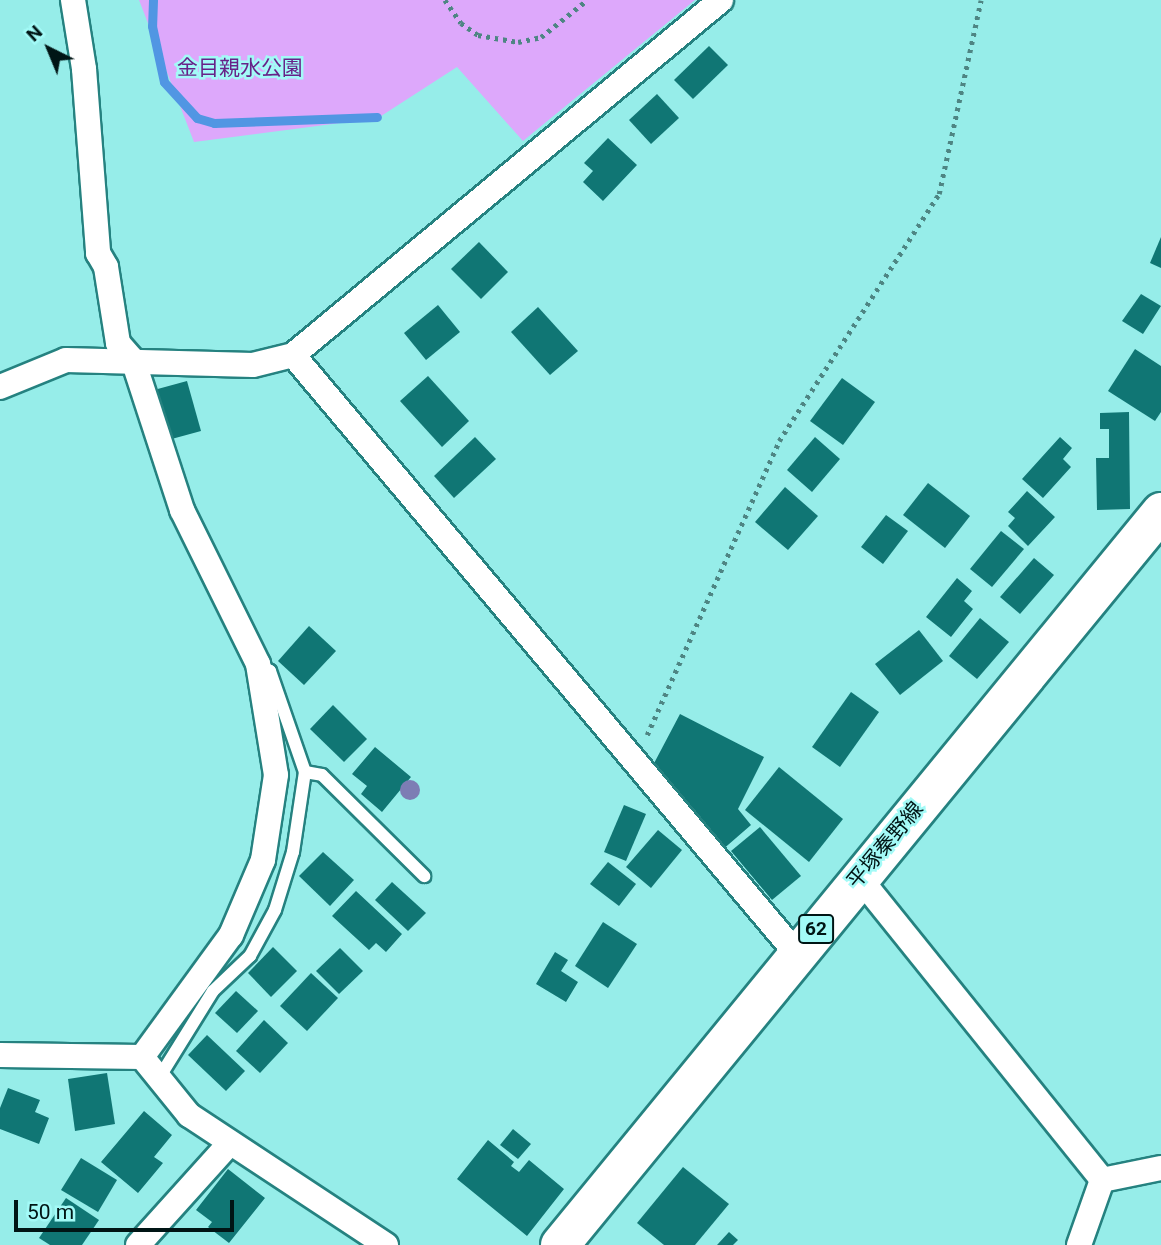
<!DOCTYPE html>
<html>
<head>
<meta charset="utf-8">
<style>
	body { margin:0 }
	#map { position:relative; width:1161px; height:1245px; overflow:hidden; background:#96ede9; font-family:Roboto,"Noto Sans JP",sans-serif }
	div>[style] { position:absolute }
	.green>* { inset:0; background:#dda8fb }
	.stream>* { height:9px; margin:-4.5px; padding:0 4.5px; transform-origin:4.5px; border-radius:4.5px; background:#5196e3 }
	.building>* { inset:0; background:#107674 }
	.path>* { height:4.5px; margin-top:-2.25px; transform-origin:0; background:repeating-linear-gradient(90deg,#4e8583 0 3.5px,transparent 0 8.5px) }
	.roads { filter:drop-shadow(2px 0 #258280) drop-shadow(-2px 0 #258280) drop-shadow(0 2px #258280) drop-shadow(0 -2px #258280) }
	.service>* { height:12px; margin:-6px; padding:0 6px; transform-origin:6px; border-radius:6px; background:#fff }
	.minor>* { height:24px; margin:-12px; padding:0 12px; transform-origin:12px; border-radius:12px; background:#fff }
	.primary>* { height:38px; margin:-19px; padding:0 19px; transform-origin:19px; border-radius:19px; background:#fff }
	.trees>* { width:20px; height:20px; margin:-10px; border-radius:50%; background:#7d7db4 }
	span { translate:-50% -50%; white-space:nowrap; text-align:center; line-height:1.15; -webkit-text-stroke:5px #a3faf7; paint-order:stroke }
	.shield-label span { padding:2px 5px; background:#a3faf7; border:2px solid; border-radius:5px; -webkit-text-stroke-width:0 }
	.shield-label { font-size:19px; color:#001515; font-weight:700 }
	.park-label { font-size:21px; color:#682288 }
	.street-label { font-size:21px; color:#001515 }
	.north { position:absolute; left:14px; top:14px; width:70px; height:70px; -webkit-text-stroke:5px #a3faf7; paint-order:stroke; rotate:317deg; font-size:19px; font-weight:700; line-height:28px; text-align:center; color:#001515 }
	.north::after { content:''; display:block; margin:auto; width:24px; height:32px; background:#001515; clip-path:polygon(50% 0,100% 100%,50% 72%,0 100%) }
	.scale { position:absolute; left:14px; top:1200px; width:220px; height:32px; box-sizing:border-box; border:4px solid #001515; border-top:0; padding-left:9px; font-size:21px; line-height:24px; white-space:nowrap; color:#001515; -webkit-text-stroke:5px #a3faf7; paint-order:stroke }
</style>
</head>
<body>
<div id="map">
	<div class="green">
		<i style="clip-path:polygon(139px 0,695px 0,523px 141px,457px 67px,378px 118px,194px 142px)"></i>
	</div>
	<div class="stream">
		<i style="left:153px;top:0;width:26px;rotate:92deg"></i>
		<i style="left:152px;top:26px;width:57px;rotate:77.9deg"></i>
		<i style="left:164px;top:82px;width:49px;rotate:47.5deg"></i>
		<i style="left:197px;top:118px;width:18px;rotate:16deg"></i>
		<i style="left:214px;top:123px;width:163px;rotate:-2.1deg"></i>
	</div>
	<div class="building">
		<i style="clip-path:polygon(709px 46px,728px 65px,693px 99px,674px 80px)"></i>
		<i style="clip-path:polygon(657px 94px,679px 118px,651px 144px,629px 120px)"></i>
		<i style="clip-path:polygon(608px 138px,637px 165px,603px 201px,583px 182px,593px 171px,584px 163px)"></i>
		<i style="clip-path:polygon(1161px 237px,1161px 268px,1150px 263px)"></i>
		<i style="clip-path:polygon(479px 242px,508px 272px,481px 299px,451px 269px)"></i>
		<i style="clip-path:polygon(1141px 294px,1161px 306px,1143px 334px,1122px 321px)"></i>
		<i style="clip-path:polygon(438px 305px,460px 332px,426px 360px,404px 333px)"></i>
		<i style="clip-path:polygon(538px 307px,578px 351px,550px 375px,511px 332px)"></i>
		<i style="clip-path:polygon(1135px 349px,1161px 366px,1161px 412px,1155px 421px,1108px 391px)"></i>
		<i style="clip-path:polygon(428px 376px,469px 421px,442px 447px,400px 401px)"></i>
		<i style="clip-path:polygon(842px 378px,875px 402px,843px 445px,810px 421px)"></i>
		<i style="clip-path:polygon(187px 381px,201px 431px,168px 440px,154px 390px)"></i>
		<i style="clip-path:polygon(1129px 412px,1130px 509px,1097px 510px,1096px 458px,1109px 458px,1109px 429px,1100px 429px,1100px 413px)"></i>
		<i style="clip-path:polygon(475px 437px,496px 459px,454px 498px,434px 476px)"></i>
		<i style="clip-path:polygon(815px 437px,840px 459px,812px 492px,787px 470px)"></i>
		<i style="clip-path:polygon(1060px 437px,1072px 448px,1063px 459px,1071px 467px,1043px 498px,1022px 479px)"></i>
		<i style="clip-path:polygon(928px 483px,970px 516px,945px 548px,903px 515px)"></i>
		<i style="clip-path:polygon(785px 487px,818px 516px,788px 550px,755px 522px)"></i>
		<i style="clip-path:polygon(1027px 491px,1055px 517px,1028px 546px,1008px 526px,1015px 518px,1008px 512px)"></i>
		<i style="clip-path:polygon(886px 515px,908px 531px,883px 564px,861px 547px)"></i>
		<i style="clip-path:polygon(1001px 531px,1024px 549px,992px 587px,970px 569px)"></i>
		<i style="clip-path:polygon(1034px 558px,1054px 575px,1020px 614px,1000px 597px)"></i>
		<i style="clip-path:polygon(957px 578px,972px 591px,964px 601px,973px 609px,951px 637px,926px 617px)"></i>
		<i style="clip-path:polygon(980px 618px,1009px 642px,977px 679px,949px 656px)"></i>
		<i style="clip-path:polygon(309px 626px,336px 651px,304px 685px,278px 661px)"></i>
		<i style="clip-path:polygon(919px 630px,943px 661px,900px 695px,875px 664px)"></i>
		<i style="clip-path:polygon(851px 692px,879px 712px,840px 767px,812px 747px)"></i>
		<i style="clip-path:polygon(333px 705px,367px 739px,344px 762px,310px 729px)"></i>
		<i style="clip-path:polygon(680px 714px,764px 757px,738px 809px,751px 825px,721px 851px,651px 769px)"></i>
		<i style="clip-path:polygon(375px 747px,411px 777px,382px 812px,361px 794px,367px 786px,352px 774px)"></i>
		<i style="clip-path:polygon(779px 767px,843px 819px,809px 862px,745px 810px)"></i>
		<i style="clip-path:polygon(624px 805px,646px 814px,626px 861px,604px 852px)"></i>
		<i style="clip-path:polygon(760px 827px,801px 876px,772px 900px,731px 851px)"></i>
		<i style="clip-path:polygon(658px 830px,682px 850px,651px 888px,626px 867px)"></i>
		<i style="clip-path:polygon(323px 852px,354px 880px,330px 906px,299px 876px)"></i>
		<i style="clip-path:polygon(608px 862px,636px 884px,619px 906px,590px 884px)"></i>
		<i style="clip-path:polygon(392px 882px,426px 913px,408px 931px,375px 900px)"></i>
		<i style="clip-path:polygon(356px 891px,402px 934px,386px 952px,376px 943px,369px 950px,332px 916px)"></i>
		<i style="clip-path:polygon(603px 922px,637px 944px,608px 988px,575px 966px)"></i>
		<i style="clip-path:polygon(273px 947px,297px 971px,271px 997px,248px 973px)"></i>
		<i style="clip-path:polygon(340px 948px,363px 971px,339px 994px,316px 971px)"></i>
		<i style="clip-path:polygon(555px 952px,568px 960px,561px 971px,578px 982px,566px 1002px,536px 984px)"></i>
		<i style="clip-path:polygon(311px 973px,338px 998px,307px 1031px,280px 1006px)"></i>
		<i style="clip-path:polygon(236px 991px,258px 1011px,237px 1033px,215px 1013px)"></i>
		<i style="clip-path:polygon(264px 1020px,288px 1043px,260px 1073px,236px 1051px)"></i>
		<i style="clip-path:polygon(207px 1035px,245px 1071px,226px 1091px,188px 1055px)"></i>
		<i style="clip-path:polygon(107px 1073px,115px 1124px,75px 1131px,68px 1079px)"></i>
		<i style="clip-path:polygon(8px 1088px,40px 1100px,35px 1112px,49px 1118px,39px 1144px,0 1129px,0 1108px)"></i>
		<i style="clip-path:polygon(144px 1111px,172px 1135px,154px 1157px,163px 1163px,138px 1193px,101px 1162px)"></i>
		<i style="clip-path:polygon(513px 1129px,531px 1144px,518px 1159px,500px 1145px)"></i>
		<i style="clip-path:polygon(488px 1140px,514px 1162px,511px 1166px,519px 1172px,529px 1160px,564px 1189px,527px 1236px,457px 1179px)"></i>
		<i style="clip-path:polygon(81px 1158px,117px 1180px,98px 1212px,61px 1190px)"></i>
		<i style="clip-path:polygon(683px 1167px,729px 1204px,695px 1245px,664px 1245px,637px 1223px)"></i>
		<i style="clip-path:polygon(228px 1169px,265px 1198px,229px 1243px,208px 1227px,212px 1222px,196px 1210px)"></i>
		<i style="clip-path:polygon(66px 1198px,99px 1220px,82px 1245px,50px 1245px,39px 1238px)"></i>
		<i style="clip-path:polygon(729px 1232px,738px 1240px,733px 1245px,717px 1245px)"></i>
	</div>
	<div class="path">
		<i style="left:445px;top:0;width:28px;rotate:55deg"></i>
		<i style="left:461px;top:23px;width:21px;rotate:35deg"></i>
		<i style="left:478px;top:35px;width:41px;rotate:9.9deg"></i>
		<i style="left:518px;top:42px;width:24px;rotate:-12deg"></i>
		<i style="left:541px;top:37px;width:59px;rotate:-38.8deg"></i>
		<i style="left:647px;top:735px;width:322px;rotate:-65.8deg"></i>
		<i style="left:779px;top:441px;width:294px;rotate:-57.1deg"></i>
		<i style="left:939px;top:194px;width:198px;rotate:-77.8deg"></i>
	</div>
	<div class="roads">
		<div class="service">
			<i style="left:305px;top:772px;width:17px;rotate:10deg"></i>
			<i style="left:322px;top:775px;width:144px;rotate:44.7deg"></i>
			<i style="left:159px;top:1078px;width:102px;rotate:-58.2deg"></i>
			<i style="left:213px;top:991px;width:51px;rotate:-43.4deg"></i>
			<i style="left:250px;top:956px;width:52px;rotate:-61.5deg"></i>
			<i style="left:275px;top:910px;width:61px;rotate:-72.8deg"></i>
			<i style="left:293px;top:852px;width:81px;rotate:-81.5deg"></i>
			<i style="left:305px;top:772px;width:107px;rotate:-109.1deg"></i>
			<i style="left:270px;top:671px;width:10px;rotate:-151deg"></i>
		</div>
		<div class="minor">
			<i style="left:73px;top:0;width:70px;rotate:80.9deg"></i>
			<i style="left:84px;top:69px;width:185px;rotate:85.6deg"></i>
			<i style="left:98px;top:253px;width:16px;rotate:60deg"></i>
			<i style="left:106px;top:267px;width:77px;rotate:81deg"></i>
			<i style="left:118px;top:343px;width:23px;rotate:49deg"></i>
			<i style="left:133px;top:360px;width:158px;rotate:71.9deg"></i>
			<i style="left:182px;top:510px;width:172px;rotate:63.7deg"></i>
			<i style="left:258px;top:664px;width:112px;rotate:80.8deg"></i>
			<i style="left:276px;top:775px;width:86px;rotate:98.7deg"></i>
			<i style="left:263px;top:860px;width:82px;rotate:113.1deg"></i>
			<i style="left:231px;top:935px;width:151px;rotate:126.1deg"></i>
			<i style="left:293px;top:355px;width:781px;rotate:49.93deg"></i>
			<i style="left:0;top:387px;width:71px;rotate:-22.2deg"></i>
			<i style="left:66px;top:360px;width:187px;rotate:1.5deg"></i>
			<i style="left:253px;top:365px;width:41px;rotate:-14deg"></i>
			<i style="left:293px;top:355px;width:556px;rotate:-39.67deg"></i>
			<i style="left:858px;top:876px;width:390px;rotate:51.2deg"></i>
			<i style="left:0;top:1055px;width:142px;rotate:0.8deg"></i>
			<i style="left:142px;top:1057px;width:75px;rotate:51deg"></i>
			<i style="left:189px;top:1115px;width:236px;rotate:33.4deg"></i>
			<i style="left:1102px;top:1180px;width:60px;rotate:-11.5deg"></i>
			<i style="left:138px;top:1245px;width:135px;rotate:-48deg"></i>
			<i style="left:1079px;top:1245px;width:69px;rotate:-70.5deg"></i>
		</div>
		<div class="primary">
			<i style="left:560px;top:1245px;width:948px;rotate:-50.65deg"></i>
		</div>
	</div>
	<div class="trees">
		<i style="left:410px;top:790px"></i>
	</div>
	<div class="shield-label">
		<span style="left:816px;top:929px">62</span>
	</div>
	<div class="park-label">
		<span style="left:240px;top:68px">金目親水公園</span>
	</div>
	<div class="street-label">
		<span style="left:885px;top:845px;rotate:-50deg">平塚秦野線</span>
	</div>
	<div class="north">N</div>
	<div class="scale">50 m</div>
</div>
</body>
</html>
